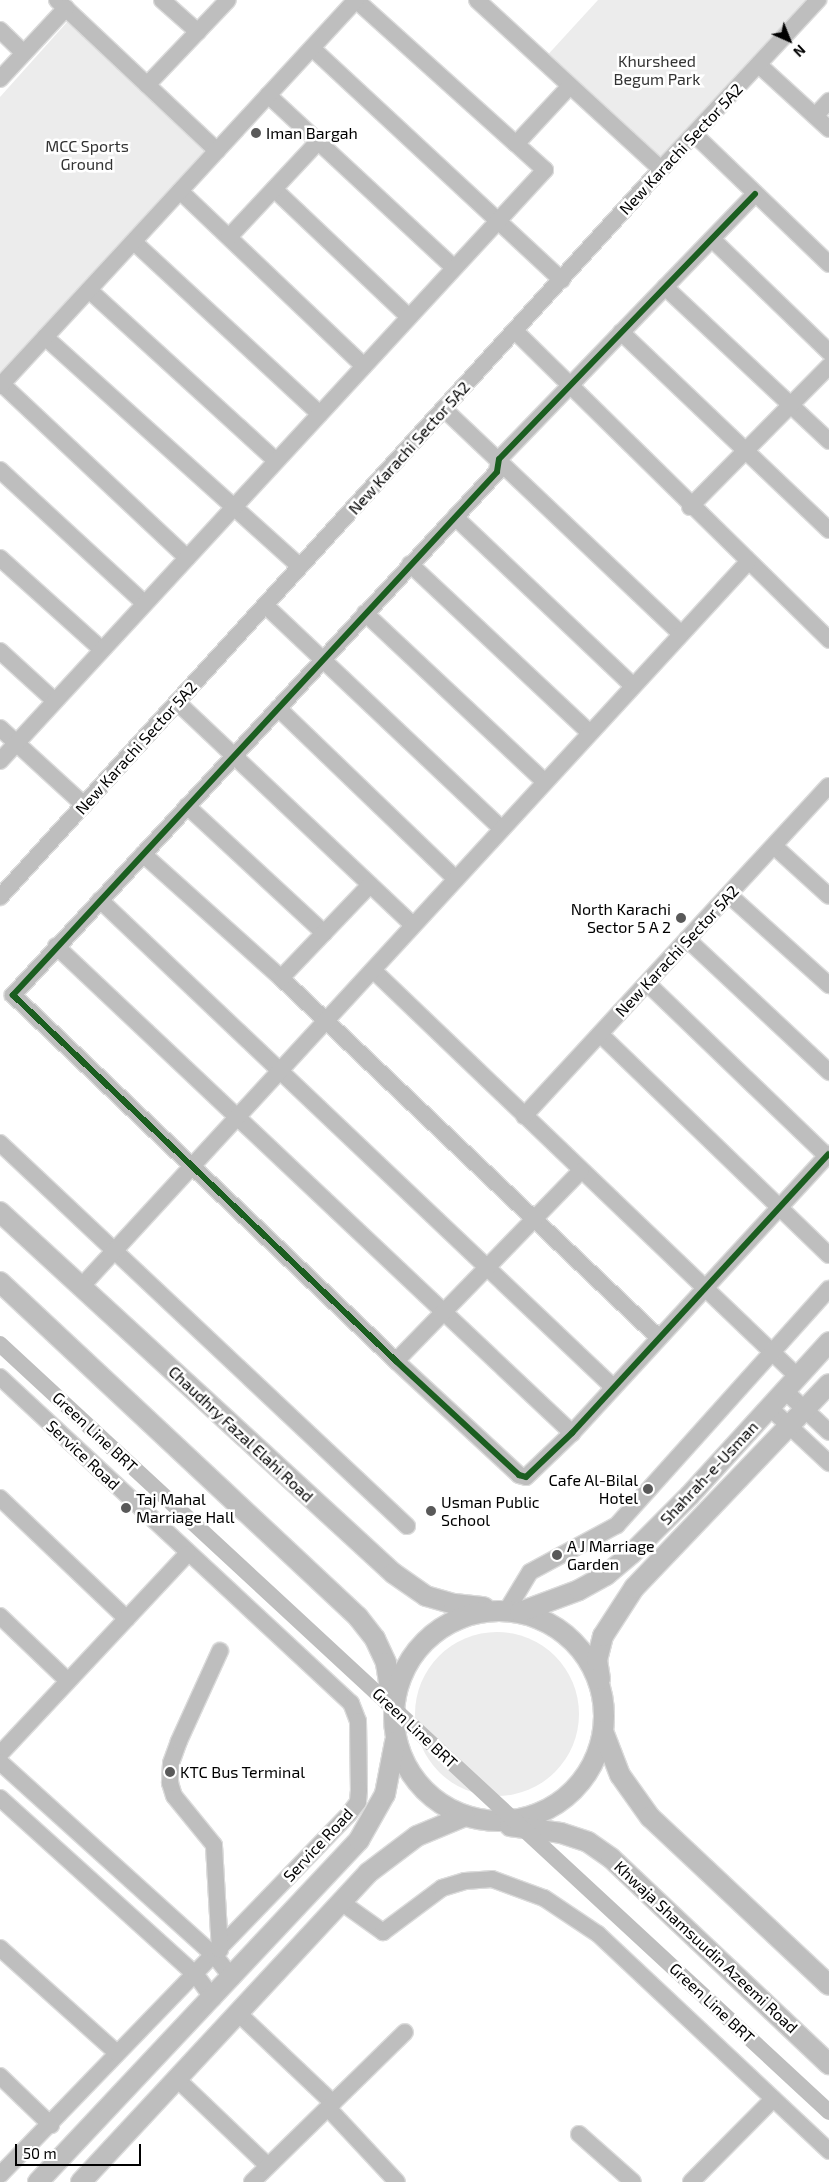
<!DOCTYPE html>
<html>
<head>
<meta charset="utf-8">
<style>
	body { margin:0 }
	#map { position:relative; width:829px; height:2182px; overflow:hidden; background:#fff; font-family:"Exo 2",sans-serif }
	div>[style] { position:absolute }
	.green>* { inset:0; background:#ececec }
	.round { border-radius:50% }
	.roads { filter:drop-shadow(1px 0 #dbdbdb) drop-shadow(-1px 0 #dbdbdb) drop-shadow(0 1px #dbdbdb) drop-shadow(0 -1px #dbdbdb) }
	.minor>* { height:16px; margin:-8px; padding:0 8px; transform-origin:8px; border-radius:8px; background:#bebebe }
	.major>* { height:20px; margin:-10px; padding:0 10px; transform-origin:10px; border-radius:10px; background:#bebebe }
	.major>.ring { margin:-10px; padding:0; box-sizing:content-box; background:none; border:20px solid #bebebe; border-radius:50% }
	.minor-bridge>* { height:16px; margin:-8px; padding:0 8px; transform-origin:8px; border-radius:8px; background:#bebebe }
	.cycleway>* { height:6px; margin:-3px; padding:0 3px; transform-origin:3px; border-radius:3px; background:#1b5e20 }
	.dots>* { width:14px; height:14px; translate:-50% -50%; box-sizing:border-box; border:2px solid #fff; border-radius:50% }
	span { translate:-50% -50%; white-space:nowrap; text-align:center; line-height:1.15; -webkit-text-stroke:5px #fff; paint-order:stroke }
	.park-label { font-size:16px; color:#333 }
	.poi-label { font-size:16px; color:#000 }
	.left { translate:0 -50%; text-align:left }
	.right { translate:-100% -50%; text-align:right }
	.street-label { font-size:16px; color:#000 }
	.north { position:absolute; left:764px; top:15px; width:50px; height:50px; -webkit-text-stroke:4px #fff; paint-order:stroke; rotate:136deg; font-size:14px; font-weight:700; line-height:20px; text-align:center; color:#000 }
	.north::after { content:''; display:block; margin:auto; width:18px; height:22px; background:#000; clip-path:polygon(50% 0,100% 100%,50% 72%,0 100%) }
	.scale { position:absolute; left:15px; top:2144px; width:126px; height:22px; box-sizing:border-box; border:2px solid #000; border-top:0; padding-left:6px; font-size:15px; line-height:18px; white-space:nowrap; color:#000; -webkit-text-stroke:4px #fff; paint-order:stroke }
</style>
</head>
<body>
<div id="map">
	<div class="green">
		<i style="clip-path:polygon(598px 0,816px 0,661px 169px,543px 60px)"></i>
		<i style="clip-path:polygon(68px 21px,209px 151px,0 375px,0 97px)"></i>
		<i class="round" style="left:415px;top:1632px;width:164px;height:164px"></i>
	</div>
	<div class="roads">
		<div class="minor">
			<i style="left:57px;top:0;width:220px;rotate:43.3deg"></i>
			<i style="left:162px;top:0;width:48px;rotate:41.6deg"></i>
			<i style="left:356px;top:0;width:215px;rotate:42deg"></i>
			<i style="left:477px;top:0;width:250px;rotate:42.6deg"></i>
			<i style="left:0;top:30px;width:33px;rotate:44deg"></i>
			<i style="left:312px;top:48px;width:341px;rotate:42.9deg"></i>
			<i style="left:759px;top:65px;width:95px;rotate:42.4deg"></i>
			<i style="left:0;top:79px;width:97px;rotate:-47.1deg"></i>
			<i style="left:147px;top:85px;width:117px;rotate:-46.4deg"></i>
			<i style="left:268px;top:95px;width:254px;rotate:42.9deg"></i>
			<i style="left:815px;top:116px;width:21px;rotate:-47deg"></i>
			<i style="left:695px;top:135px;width:186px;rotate:43.9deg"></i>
			<i style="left:274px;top:189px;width:186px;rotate:43.5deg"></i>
			<i style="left:180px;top:191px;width:254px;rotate:43.6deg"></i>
			<i style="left:755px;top:194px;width:368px;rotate:134deg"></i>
			<i style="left:499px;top:459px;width:13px;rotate:99deg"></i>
			<i style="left:497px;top:472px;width:713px;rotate:132.78deg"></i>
			<i style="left:13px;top:995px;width:530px;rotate:43.7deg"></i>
			<i style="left:396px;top:1361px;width:168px;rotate:42.8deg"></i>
			<i style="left:519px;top:1475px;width:7px;rotate:16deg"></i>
			<i style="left:526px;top:1477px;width:64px;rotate:-43.7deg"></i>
			<i style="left:572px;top:1433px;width:379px;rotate:-47.4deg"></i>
			<i style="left:229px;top:237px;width:130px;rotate:-46.9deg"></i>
			<i style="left:712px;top:239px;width:163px;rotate:44deg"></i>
			<i style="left:134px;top:242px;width:253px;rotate:42.8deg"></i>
			<i style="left:665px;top:287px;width:225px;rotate:43.2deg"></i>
			<i style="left:89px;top:290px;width:253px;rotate:42.4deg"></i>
			<i style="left:515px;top:331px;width:441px;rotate:44.5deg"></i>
			<i style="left:621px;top:332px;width:287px;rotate:43.6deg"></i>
			<i style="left:45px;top:337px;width:343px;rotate:42deg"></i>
			<i style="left:2px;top:384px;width:254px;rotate:43.2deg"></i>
			<i style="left:0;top:386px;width:525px;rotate:-47.32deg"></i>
			<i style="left:444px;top:409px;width:327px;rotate:43.5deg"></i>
			<i style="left:0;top:470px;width:197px;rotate:42.7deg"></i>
			<i style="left:690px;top:507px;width:198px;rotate:-45.4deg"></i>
			<i style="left:455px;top:517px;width:245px;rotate:43.5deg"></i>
			<i style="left:0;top:558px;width:137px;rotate:42deg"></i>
			<i style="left:410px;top:564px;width:247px;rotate:43.2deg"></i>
			<i style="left:265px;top:605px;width:326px;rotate:43.4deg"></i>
			<i style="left:365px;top:613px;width:247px;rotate:43.2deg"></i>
			<i style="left:0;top:651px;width:74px;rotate:42.3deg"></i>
			<i style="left:177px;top:702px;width:325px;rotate:43.4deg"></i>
			<i style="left:278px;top:708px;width:247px;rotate:43.9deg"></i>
			<i style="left:0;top:728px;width:114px;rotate:42.5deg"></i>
			<i style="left:0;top:761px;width:804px;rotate:-47.32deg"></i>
			<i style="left:545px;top:170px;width:39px;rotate:-138deg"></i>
			<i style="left:516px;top:144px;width:78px;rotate:-47.1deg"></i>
			<i style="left:187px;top:806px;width:187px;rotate:42.8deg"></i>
			<i style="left:774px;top:846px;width:74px;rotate:42.3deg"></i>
			<i style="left:143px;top:854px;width:186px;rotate:41.9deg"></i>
			<i style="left:281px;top:978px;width:522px;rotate:43.6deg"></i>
			<i style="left:729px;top:895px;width:135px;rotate:42deg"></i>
			<i style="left:0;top:897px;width:983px;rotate:-47.76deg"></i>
			<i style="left:661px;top:169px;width:231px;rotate:-47.1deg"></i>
			<i style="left:100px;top:900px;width:707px;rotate:43.51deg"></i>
			<i style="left:687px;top:939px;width:195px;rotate:43.1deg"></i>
			<i style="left:56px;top:946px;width:710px;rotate:43.34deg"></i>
			<i style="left:373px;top:970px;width:587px;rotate:43.76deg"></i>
			<i style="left:281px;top:978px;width:129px;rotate:-46.3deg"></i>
			<i style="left:647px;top:983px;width:250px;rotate:43.9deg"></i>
			<i style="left:600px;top:1034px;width:318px;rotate:44deg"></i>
			<i style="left:524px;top:1116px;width:449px;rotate:-47.3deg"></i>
			<i style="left:0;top:1143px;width:559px;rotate:43.26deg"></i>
			<i style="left:81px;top:1287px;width:985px;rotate:-47.39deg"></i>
			<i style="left:396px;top:1361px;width:265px;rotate:-45.8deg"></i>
			<i style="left:0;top:1377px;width:479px;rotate:42.9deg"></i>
			<i style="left:351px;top:1703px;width:19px;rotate:69deg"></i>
			<i style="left:358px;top:1721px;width:69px;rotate:89.2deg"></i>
			<i style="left:359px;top:1790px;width:12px;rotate:95deg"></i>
			<i style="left:358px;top:1802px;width:15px;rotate:127deg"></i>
			<i style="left:349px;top:1814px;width:502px;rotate:134.03deg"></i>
			<i style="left:785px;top:1391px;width:60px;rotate:43deg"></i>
			<i style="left:770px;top:1408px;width:81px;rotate:43deg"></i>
			<i style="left:0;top:1498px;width:175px;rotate:43.6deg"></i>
			<i style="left:507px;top:1610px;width:44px;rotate:-58.8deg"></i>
			<i style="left:530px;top:1572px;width:99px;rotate:-28.4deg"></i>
			<i style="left:617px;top:1525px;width:317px;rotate:-48.1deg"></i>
			<i style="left:0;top:1616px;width:94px;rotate:43.7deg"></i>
			<i style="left:0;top:1754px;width:274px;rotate:-46.9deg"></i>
			<i style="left:0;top:1762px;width:290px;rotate:42.1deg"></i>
			<i style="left:215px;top:1956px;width:28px;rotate:52deg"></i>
			<i style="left:0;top:1798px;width:264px;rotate:42.1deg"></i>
			<i style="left:196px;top:1975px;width:29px;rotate:54deg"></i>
			<i style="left:341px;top:1902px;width:52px;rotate:35.5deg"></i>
			<i style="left:383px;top:1932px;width:74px;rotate:-36.7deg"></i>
			<i style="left:442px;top:1888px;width:24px;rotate:-17deg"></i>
			<i style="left:465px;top:1881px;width:27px;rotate:-4deg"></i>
			<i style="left:492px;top:1879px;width:55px;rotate:20.1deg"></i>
			<i style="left:544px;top:1898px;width:65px;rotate:33.7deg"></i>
			<i style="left:598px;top:1934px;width:317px;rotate:43.2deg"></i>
			<i style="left:0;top:1948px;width:157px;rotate:41.9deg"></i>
			<i style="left:220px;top:1950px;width:105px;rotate:-93.3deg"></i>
			<i style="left:214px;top:1845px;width:63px;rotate:-129.2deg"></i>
			<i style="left:174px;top:1796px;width:14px;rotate:-107deg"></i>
			<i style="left:170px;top:1783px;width:20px;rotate:-87deg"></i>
			<i style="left:171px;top:1763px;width:23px;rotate:-70deg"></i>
			<i style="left:179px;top:1741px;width:99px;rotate:-65.5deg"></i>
			<i style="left:238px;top:2013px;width:131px;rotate:43.5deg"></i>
			<i style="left:0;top:2076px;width:71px;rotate:43.9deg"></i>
			<i style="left:177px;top:2079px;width:126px;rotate:43.7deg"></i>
			<i style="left:328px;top:2108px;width:101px;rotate:47deg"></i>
			<i style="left:579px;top:2134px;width:72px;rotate:41.6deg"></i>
			<i style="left:252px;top:2182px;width:214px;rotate:-44.4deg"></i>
			<i style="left:691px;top:2182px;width:117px;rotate:-45.3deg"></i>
		</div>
		<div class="major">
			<i style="left:0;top:1212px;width:534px;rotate:42.57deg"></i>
			<i style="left:393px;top:1573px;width:40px;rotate:34.9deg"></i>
			<i style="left:426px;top:1596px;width:29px;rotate:16deg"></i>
			<i style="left:454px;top:1604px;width:30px;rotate:6deg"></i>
			<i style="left:0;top:1282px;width:490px;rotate:43.1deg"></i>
			<i style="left:358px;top:1617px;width:28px;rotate:52deg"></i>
			<i style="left:375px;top:1639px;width:26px;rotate:65deg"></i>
			<i style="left:386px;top:1663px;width:37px;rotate:81deg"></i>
			<i class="ring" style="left:394px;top:1611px;width:190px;height:190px"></i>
			<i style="left:520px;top:1612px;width:63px;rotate:-20.4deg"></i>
			<i style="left:579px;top:1590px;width:31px;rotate:-29deg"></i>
			<i style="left:606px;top:1575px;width:33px;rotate:-40deg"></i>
			<i style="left:631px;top:1554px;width:83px;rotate:-45deg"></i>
			<i style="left:690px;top:1495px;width:207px;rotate:-47.7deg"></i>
			<i style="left:600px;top:1679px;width:19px;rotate:-99deg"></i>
			<i style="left:597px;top:1660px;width:25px;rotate:-76deg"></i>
			<i style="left:603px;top:1636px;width:57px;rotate:-57.1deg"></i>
			<i style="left:634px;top:1588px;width:282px;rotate:-46.3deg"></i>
			<i style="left:603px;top:1731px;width:47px;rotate:68.9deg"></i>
			<i style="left:620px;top:1775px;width:52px;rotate:54.5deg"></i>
			<i style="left:650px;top:1817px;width:245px;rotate:43.2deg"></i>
			<i style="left:510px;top:1826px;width:51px;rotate:7.8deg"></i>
			<i style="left:561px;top:1833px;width:28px;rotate:18deg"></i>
			<i style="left:588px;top:1842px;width:28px;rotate:35deg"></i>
			<i style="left:611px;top:1858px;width:300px;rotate:43.4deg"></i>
			<i style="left:38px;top:2182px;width:469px;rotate:-46.8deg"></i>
			<i style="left:359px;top:1840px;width:53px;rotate:-60.5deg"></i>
			<i style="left:385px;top:1794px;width:53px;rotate:-79.1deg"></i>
			<i style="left:81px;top:2182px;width:422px;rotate:-47.1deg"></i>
			<i style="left:368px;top:1873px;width:61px;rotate:-37.1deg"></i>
			<i style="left:417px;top:1836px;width:52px;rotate:-22.6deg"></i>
		</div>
	</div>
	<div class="minor-bridge">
		<i style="left:0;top:1344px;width:1130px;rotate:42.81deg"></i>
	</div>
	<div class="cycleway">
		<i style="left:755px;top:194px;width:368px;rotate:134deg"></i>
		<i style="left:499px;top:459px;width:13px;rotate:99deg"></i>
		<i style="left:497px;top:472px;width:713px;rotate:132.78deg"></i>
		<i style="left:13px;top:995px;width:530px;rotate:43.7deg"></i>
		<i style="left:396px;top:1361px;width:168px;rotate:42.8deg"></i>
		<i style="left:519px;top:1475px;width:7px;rotate:16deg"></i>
		<i style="left:526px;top:1477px;width:64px;rotate:-43.7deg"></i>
		<i style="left:572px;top:1433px;width:379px;rotate:-47.4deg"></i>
	</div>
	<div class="dots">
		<i style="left:256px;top:133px;background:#595959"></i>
		<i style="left:681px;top:918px;background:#595959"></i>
		<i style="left:648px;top:1489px;background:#595959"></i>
		<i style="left:126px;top:1508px;background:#595959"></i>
		<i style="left:431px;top:1511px;background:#595959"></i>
		<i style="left:557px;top:1555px;background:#595959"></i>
		<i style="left:170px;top:1772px;background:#595959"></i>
	</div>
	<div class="park-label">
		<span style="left:657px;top:70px">Khursheed<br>Begum Park</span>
		<span style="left:87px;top:155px">MCC Sports<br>Ground</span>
	</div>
	<div class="poi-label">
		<span class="left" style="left:266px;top:133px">Iman Bargah</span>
		<span class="right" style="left:671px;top:918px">North Karachi<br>Sector 5 A 2</span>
		<span class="right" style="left:638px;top:1489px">Cafe Al-Bilal<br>Hotel</span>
		<span class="left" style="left:136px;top:1508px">Taj Mahal<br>Marriage Hall</span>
		<span class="left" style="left:441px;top:1511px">Usman Public<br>School</span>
		<span class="left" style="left:567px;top:1555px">A J Marriage<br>Garden</span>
		<span class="left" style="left:180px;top:1772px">KTC Bus Terminal</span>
	</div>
	<div class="street-label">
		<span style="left:681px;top:149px;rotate:-47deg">New Karachi Sector 5A2</span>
		<span style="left:409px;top:448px;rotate:-48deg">New Karachi Sector 5A2</span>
		<span style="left:136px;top:748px;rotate:-48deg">New Karachi Sector 5A2</span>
		<span style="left:677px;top:951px;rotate:-47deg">New Karachi Sector 5A2</span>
		<span style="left:95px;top:1432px;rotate:43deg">Green Line BRT</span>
		<span style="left:241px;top:1434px;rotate:43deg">Chaudhry Fazal Elahi Road</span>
		<span style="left:83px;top:1455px;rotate:43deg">Service Road</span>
		<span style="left:709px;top:1473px;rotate:-47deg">Shahrah-e-Usman</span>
		<span style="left:415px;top:1728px;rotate:43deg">Green Line BRT</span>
		<span style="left:318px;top:1845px;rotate:-47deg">Service Road</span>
		<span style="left:706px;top:1947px;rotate:43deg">Khwaja Shamsuudin Azeemi Road</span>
		<span style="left:712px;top:2003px;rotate:43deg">Green Line BRT</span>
	</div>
	<div class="north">N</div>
	<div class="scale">50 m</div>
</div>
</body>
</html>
